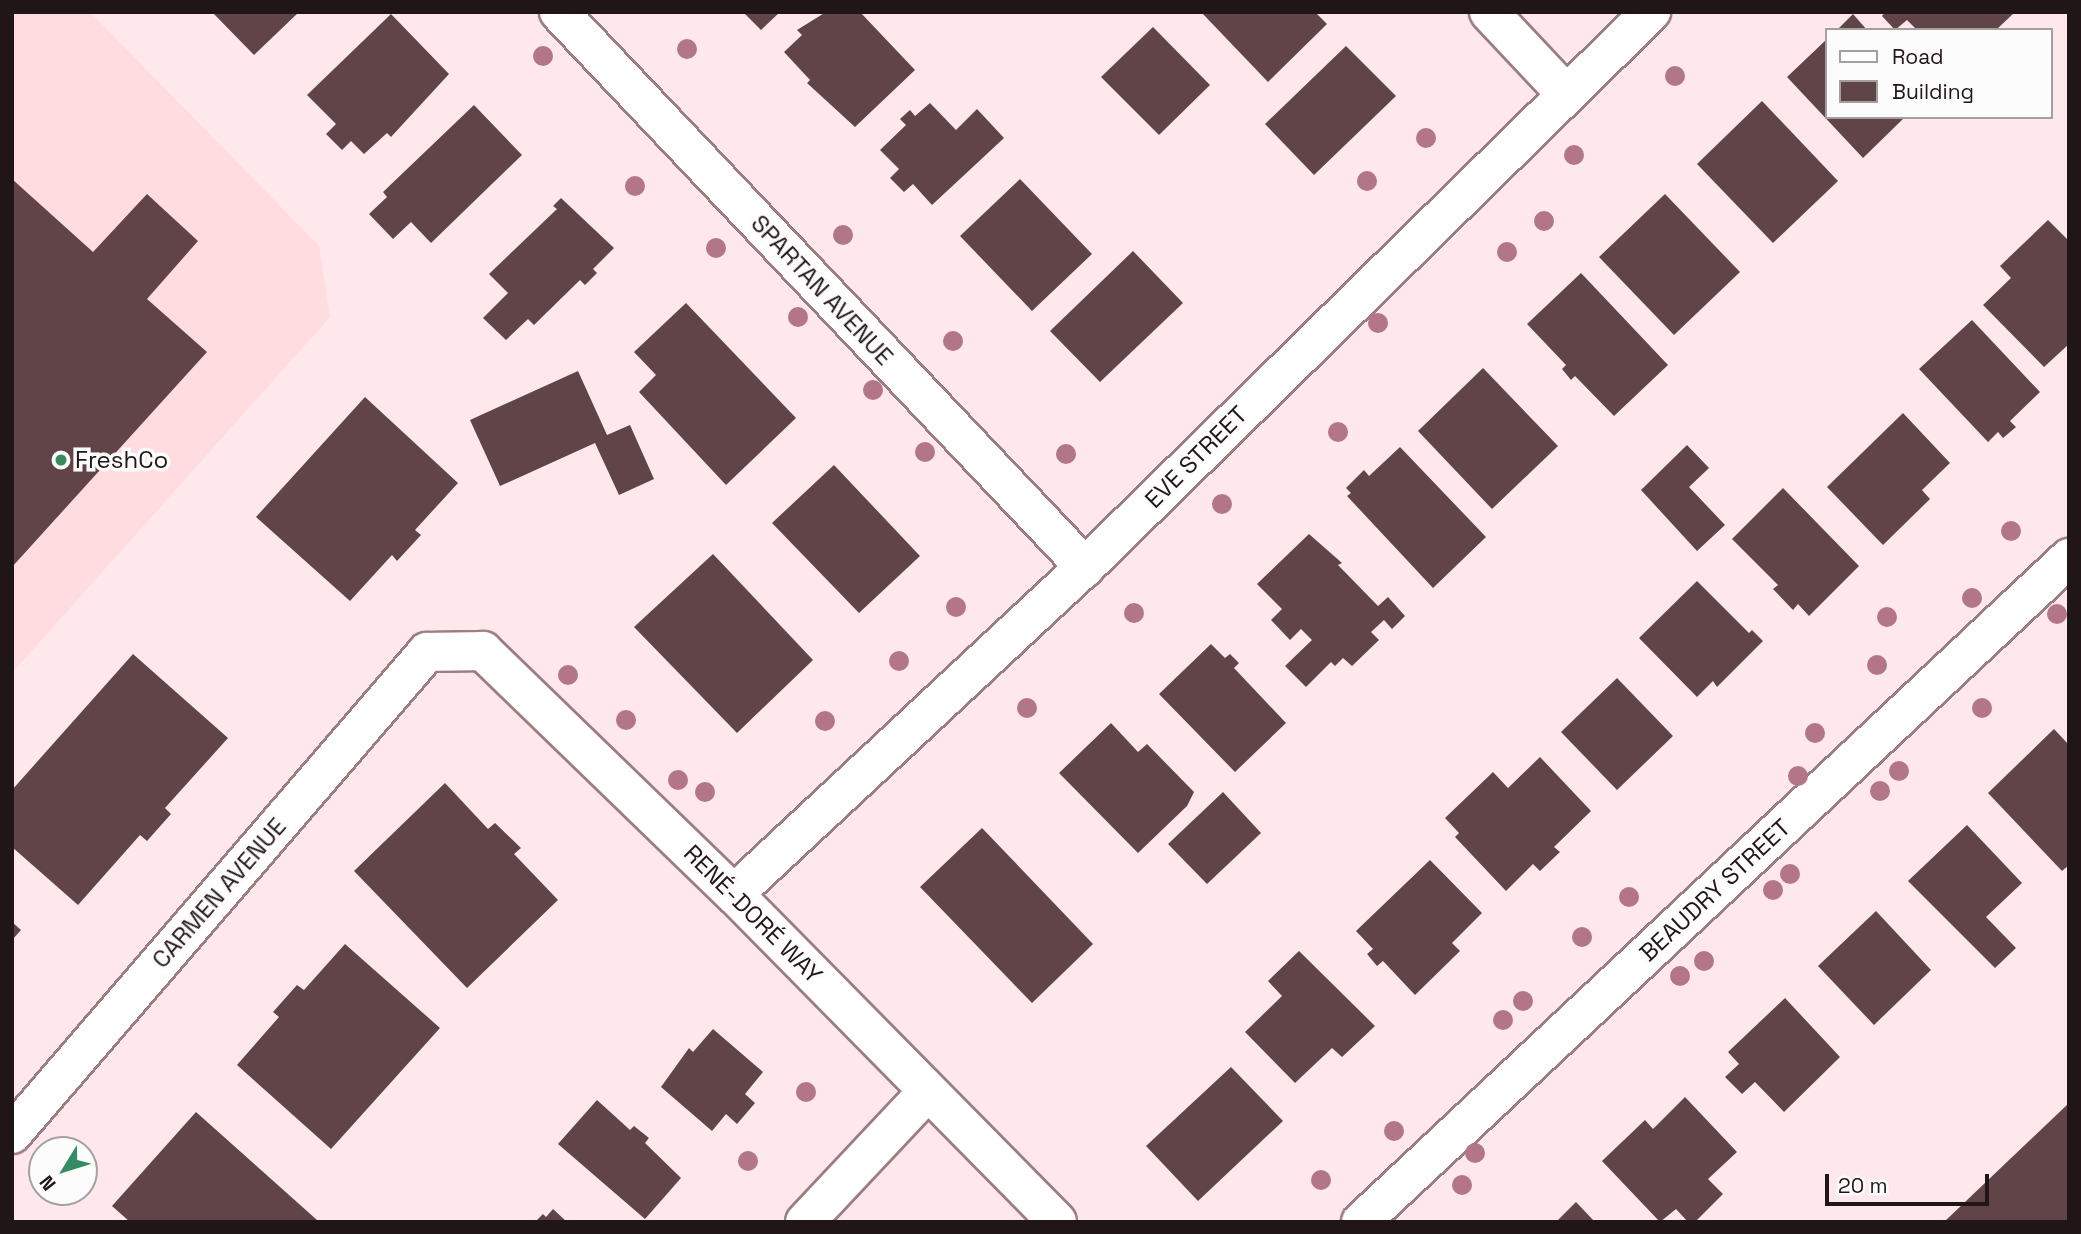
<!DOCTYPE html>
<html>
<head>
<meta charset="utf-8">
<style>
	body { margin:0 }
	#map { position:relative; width:2081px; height:1234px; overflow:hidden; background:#fee8eb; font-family:"Space Grotesk",sans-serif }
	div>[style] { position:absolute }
	.built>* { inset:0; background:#ffdce0 }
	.building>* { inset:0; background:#604448 }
	.roads { filter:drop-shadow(2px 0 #9c7d81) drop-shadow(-2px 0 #9c7d81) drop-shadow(0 2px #9c7d81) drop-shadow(0 -2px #9c7d81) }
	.minor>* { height:38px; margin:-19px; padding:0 19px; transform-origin:19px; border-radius:19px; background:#fff }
	.trees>* { width:20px; height:20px; margin:-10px; border-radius:50%; background:#b27686 }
	.dots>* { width:19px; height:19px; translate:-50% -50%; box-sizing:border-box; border:4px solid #fcfcfc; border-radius:50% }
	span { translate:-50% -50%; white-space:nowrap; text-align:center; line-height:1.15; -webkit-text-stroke:7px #fcfcfc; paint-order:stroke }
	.street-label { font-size:24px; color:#211617 }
	.poi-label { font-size:24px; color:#211617 }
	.left { translate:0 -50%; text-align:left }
	.frame { position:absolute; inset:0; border:14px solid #211617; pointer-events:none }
	.legend { position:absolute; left:1825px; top:28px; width:228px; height:91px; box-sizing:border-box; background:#fcfcfc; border:2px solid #a4a0a0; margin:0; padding:9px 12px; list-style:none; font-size:21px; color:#211617 }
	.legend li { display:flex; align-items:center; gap:14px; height:35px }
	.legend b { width:35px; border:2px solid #a4a0a0 }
	.north { position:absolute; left:28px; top:1136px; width:70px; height:70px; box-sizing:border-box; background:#fcfcfc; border:2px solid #a4a0a0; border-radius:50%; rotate:232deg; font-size:19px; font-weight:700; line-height:28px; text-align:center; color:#211617 }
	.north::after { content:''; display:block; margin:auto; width:24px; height:32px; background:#348d62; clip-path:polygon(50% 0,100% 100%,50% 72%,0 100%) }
	.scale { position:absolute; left:1825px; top:1174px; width:164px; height:32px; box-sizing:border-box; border:4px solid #211617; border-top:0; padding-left:9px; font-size:21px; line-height:24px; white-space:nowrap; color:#211617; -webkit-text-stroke:5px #fcfcfc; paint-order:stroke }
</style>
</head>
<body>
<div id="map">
	<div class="built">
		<i style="clip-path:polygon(12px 12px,90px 12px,319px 246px,330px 317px,12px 673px)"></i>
	</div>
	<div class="building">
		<i style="clip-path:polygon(212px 12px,299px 12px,254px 55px)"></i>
		<i style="clip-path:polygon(743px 12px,780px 12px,761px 30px)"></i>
		<i style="clip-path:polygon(826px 12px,860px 12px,915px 70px,855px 127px,807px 83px,810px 80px,784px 52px,802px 35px,797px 30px)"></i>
		<i style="clip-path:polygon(1201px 12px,1315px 12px,1327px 24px,1268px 82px)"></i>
		<i style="clip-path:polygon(1885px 12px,2015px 12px,1996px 30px,1917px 30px,1907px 20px,1895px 30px,1882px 16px)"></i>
		<i style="clip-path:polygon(391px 14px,449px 74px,391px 137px,387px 133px,364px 154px,351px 141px,342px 150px,326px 134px,336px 124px,307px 95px)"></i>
		<i style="clip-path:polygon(1853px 14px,1867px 30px,1837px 30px)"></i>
		<i style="clip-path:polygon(1153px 27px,1210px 85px,1159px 135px,1101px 77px)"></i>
		<i style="clip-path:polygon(1827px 39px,1827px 117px,1905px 117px,1863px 158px,1787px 77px)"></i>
		<i style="clip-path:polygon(1346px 46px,1396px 96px,1314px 175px,1265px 124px)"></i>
		<i style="clip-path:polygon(1762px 101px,1838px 181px,1773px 243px,1697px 164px)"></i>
		<i style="clip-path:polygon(930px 103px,956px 130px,977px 109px,1004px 138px,932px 205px,913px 184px,904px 192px,890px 178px,899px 169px,880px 150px,906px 125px,900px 119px,910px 110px,915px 116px)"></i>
		<i style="clip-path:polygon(474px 105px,522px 155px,431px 243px,411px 222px,393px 239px,369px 214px,387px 197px,383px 192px)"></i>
		<i style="clip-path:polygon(12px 179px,93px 252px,147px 194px,198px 241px,147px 299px,207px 352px,12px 567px)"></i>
		<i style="clip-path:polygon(1020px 179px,1092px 254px,1032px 311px,960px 236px)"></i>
		<i style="clip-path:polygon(1665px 194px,1740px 272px,1674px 335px,1599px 257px)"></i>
		<i style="clip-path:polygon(561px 198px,614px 248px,593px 269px,597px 273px,585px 285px,580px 280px,534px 325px,528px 319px,506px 340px,483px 318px,508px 293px,489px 274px,557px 209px,553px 206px)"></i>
		<i style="clip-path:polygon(2048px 220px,2069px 241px,2069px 344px,2044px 367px,1983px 305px,2011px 278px,2000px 266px)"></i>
		<i style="clip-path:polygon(1133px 251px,1183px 303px,1100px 382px,1050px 331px)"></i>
		<i style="clip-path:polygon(1581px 273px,1668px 365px,1614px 416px,1575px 376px,1571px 380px,1562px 369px,1566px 365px,1527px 324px)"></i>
		<i style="clip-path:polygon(686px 303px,796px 418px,726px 485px,639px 392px,656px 375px,634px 352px)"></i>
		<i style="clip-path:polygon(1972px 320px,2040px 392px,2010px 421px,2016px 427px,2003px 438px,1998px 432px,1988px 442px,1919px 369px)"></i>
		<i style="clip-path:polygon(1483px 368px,1558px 446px,1492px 509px,1418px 431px)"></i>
		<i style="clip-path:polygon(578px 371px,607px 435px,630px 425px,654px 479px,619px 495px,595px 443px,500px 486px,470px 420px)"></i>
		<i style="clip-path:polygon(365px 397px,458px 483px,415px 530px,421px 535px,397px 561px,392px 555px,350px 601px,256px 517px)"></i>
		<i style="clip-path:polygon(1903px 413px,1950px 463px,1922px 490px,1930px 499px,1883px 545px,1827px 487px)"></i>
		<i style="clip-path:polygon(1687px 445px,1709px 468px,1689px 487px,1725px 525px,1697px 551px,1641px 490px)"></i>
		<i style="clip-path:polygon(1400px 447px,1486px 537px,1433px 588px,1347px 496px,1351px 493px,1346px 488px,1364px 470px,1369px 476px)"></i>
		<i style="clip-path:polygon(834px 465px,920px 556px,859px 613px,772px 523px)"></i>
		<i style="clip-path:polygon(1783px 488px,1859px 566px,1809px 616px,1798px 604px,1793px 610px,1773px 589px,1778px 585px,1732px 539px)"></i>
		<i style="clip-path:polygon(1309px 534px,1342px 563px,1338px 565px,1378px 606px,1388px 597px,1405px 616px,1392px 629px,1384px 620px,1371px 632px,1379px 640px,1352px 666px,1343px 658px,1335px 666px,1331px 662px,1306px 687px,1285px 666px,1312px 640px,1301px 629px,1290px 640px,1271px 620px,1282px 609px,1257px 584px)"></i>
		<i style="clip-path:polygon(713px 554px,813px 660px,737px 733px,634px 627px)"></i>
		<i style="clip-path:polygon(1697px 581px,1749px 633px,1752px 630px,1763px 641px,1717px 687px,1713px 681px,1697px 697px,1639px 638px)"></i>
		<i style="clip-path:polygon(1211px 644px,1225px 658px,1230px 654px,1239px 663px,1234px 668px,1286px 723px,1235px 772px,1159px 694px)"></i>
		<i style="clip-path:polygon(133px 654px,228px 738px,165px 808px,171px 814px,147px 841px,140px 835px,78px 905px,12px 847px,12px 790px)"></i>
		<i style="clip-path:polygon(1617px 678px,1673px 736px,1617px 790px,1561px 732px)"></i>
		<i style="clip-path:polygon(1111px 723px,1138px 752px,1147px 744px,1194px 792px,1187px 806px,1138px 853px,1059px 773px)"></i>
		<i style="clip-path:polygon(2054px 729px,2069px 745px,2069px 865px,2062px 871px,1988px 793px)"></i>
		<i style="clip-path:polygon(1540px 757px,1591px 811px,1554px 847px,1560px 852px,1540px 871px,1533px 864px,1506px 891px,1455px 837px,1459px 833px,1445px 818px,1493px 772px,1508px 788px)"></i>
		<i style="clip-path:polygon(445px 783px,488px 829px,495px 823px,521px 848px,514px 854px,558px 900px,467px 988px,354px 871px)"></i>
		<i style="clip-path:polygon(1223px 792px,1261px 833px,1207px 884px,1168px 844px)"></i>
		<i style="clip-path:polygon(1967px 825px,2022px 883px,1986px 917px,2016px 948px,1995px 968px,1908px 881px)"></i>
		<i style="clip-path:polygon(982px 828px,1093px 944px,1032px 1003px,920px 887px)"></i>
		<i style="clip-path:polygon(1430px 860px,1482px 913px,1452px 943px,1460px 951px,1415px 995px,1383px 961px,1377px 966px,1367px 954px,1373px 949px,1356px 931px)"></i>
		<i style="clip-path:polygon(1876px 911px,1931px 970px,1874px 1025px,1818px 966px)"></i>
		<i style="clip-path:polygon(12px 922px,21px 930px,12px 940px)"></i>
		<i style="clip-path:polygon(345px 944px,440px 1028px,331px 1149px,237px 1065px,279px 1017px,273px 1012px,297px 985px,304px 990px)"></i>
		<i style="clip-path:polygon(1299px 951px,1375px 1026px,1342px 1057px,1332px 1048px,1295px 1083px,1245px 1032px,1282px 996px,1268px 981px)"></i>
		<i style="clip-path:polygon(1785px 998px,1840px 1057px,1784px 1112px,1755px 1082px,1742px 1094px,1725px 1077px,1739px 1064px,1728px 1052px)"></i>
		<i style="clip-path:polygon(713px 1029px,763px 1072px,745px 1094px,755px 1103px,737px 1124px,726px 1114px,712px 1131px,661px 1087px,689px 1048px,693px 1052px)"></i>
		<i style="clip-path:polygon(1231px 1067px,1283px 1121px,1198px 1201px,1146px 1146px)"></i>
		<i style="clip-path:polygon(1685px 1097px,1737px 1152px,1708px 1179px,1723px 1194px,1695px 1222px,1688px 1222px,1676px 1209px,1660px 1222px,1602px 1161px,1645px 1120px,1653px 1129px)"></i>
		<i style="clip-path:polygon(597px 1100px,630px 1130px,634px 1126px,649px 1138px,645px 1143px,681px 1178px,645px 1219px,558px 1144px)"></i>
		<i style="clip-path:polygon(2069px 1103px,2069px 1222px,1944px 1222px)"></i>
		<i style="clip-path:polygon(196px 1112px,317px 1220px,316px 1222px,130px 1222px,112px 1206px)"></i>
		<i style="clip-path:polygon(1576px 1202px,1595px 1222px,1556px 1222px)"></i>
		<i style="clip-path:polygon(553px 1209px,567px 1222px,535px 1222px,543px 1214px,546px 1217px)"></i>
	</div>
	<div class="roads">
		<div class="minor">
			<i style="left:559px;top:12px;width:765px;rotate:46.54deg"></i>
			<i style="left:1489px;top:12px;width:111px;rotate:46.8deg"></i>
			<i style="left:734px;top:894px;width:480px;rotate:-43deg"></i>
			<i style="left:1085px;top:567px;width:793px;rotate:-44.44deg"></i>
			<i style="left:12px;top:1134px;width:636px;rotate:-49.27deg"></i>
			<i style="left:427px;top:652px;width:56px;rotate:-1deg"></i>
			<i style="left:483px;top:651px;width:349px;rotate:44.1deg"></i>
			<i style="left:734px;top:894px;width:460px;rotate:45.4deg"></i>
			<i style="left:805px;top:1222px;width:178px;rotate:-46.8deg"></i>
			<i style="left:1361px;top:1222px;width:971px;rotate:-43.16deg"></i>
		</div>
	</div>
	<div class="trees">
		<i style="left:687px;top:49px"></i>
		<i style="left:543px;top:56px"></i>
		<i style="left:1675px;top:76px"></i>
		<i style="left:1426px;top:138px"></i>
		<i style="left:1574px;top:155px"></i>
		<i style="left:1367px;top:181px"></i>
		<i style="left:635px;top:186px"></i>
		<i style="left:1544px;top:221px"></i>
		<i style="left:843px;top:235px"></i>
		<i style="left:716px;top:248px"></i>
		<i style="left:1507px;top:252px"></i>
		<i style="left:798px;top:317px"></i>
		<i style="left:1378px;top:323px"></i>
		<i style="left:953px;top:341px"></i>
		<i style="left:873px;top:390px"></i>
		<i style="left:1338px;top:432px"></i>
		<i style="left:925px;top:452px"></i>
		<i style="left:1066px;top:454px"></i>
		<i style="left:1222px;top:504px"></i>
		<i style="left:2011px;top:531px"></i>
		<i style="left:1972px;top:598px"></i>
		<i style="left:956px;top:607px"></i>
		<i style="left:1134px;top:613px"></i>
		<i style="left:2057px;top:614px"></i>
		<i style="left:1887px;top:617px"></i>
		<i style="left:899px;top:661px"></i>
		<i style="left:1877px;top:665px"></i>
		<i style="left:568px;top:675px"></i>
		<i style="left:1027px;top:708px"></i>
		<i style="left:1982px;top:708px"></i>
		<i style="left:626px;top:720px"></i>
		<i style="left:825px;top:721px"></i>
		<i style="left:1815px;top:733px"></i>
		<i style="left:1899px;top:771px"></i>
		<i style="left:1798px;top:776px"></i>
		<i style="left:678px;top:780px"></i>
		<i style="left:1880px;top:791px"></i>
		<i style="left:705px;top:792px"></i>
		<i style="left:1790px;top:874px"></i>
		<i style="left:1773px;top:890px"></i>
		<i style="left:1629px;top:897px"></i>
		<i style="left:1582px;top:937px"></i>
		<i style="left:1704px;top:961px"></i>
		<i style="left:1680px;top:976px"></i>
		<i style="left:1523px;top:1001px"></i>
		<i style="left:1503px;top:1020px"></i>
		<i style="left:806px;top:1092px"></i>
		<i style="left:1394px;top:1131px"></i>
		<i style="left:1475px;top:1153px"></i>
		<i style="left:748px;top:1161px"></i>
		<i style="left:1321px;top:1180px"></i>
		<i style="left:1462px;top:1185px"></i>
	</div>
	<div class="dots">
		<i style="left:61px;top:460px;background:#348d62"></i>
	</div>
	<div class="street-label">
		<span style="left:822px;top:290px;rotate:47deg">SPARTAN AVENUE</span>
		<span style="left:1196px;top:457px;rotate:-45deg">EVE STREET</span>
		<span style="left:1715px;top:890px;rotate:-43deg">BEAUDRY STREET</span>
		<span style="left:219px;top:893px;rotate:-49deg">CARMEN AVENUE</span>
		<span style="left:753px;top:914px;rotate:45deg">RENÉ-DORÉ WAY</span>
	</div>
	<div class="poi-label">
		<span class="left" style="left:75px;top:460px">FreshCo</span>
	</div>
	<div class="frame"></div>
	<ul class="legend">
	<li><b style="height:9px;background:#fff"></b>Road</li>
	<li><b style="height:19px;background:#604448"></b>Building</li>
	</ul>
	<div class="north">N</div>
	<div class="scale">20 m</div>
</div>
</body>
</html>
